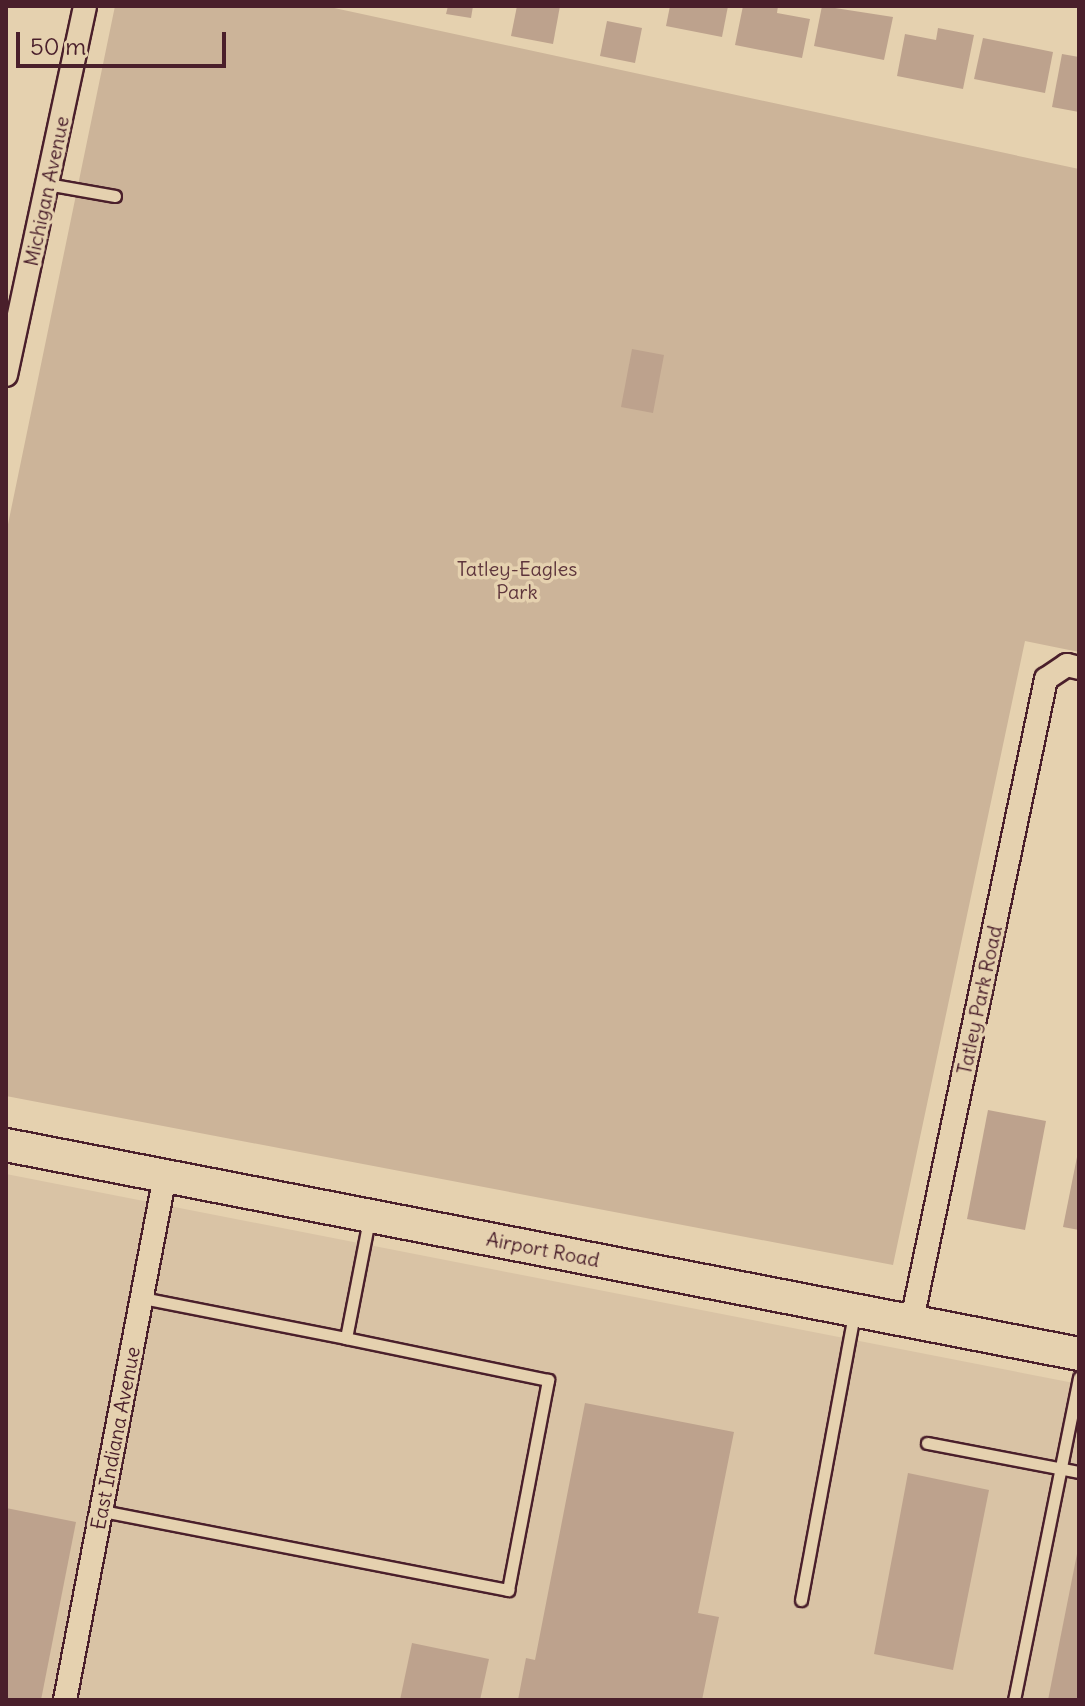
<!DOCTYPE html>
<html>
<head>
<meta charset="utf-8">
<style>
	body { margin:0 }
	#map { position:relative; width:1085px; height:1706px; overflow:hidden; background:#e5d1af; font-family:Delius,sans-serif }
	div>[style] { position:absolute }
	.built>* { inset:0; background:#d9c3a5 }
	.green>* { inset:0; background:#ccb499 }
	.building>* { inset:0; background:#bda28d }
	.roads { filter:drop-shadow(2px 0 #4a1f2b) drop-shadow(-2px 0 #4a1f2b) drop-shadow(0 2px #4a1f2b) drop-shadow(0 -2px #4a1f2b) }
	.lane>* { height:11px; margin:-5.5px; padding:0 5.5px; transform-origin:5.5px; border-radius:5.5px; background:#e5d1af }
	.street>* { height:22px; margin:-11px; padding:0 11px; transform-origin:11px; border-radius:11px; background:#e5d1af }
	.secondary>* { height:32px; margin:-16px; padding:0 16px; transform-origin:16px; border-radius:16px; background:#e5d1af }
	span { translate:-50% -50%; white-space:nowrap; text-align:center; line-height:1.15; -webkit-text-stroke:7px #e5d1af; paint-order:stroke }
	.street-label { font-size:20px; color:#4a1f2b }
	.park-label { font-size:20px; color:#5e353c }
	.frame { position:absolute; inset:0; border:8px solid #4a1f2b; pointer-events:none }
	.scale { position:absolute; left:16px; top:32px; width:210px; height:36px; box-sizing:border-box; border:4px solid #4a1f2b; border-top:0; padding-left:10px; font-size:24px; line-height:28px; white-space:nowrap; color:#4a1f2b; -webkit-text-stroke:6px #e5d1af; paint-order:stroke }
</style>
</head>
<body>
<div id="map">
	<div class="built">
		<i style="clip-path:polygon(6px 1174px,1079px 1384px,1079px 1700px,6px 1700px)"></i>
	</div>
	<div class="green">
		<i style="clip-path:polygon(115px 6px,325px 6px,1079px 169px,1079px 652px,1025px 641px,893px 1265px,6px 1096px,6px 534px)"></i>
	</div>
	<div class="building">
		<i style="clip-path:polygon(448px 6px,473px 6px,471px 18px,446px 14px)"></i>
		<i style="clip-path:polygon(517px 6px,560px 6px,553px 44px,511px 36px)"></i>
		<i style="clip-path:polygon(670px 6px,728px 6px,722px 37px,666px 26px)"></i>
		<i style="clip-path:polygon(743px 6px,778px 6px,777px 13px,810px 19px,802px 58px,735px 45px)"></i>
		<i style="clip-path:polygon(822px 6px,893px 17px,884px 60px,814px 46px)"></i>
		<i style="clip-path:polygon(607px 21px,642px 28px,635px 63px,600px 56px)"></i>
		<i style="clip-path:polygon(938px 28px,974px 35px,963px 89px,897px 76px,905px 34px,936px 40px)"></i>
		<i style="clip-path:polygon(983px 38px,1053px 52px,1045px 93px,974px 79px)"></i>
		<i style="clip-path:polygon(1062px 54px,1079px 57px,1079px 112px,1052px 107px)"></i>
		<i style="clip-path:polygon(632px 349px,664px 355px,653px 413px,621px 407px)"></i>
		<i style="clip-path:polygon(988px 1110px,1046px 1121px,1025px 1230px,967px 1219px)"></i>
		<i style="clip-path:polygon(1078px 1152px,1079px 1152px,1079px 1230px,1063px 1227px)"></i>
		<i style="clip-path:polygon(585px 1403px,734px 1432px,698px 1613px,719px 1617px,702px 1700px,518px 1700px,526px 1658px,535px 1660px)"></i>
		<i style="clip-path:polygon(908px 1473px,989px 1490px,953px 1670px,874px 1654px)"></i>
		<i style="clip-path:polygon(6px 1508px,76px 1522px,41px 1700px,6px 1700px)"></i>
		<i style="clip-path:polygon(1078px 1549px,1079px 1700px,1048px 1700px)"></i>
		<i style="clip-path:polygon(412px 1643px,489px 1659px,480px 1700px,400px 1700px)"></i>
	</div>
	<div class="roads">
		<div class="lane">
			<i style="left:47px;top:184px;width:69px;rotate:10deg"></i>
			<i style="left:142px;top:1298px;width:208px;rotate:11.1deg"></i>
			<i style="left:927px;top:1443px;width:155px;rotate:10.8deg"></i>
			<i style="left:102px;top:1511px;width:414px;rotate:11deg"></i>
			<i style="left:508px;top:1590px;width:214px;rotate:-79.2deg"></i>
			<i style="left:548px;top:1380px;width:206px;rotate:-168.3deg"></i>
			<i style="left:346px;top:1338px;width:120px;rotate:-79deg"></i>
			<i style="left:801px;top:1600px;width:292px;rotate:-79.5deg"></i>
			<i style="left:1014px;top:1700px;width:329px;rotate:-78.6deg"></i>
		</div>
		<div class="street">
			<i style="left:6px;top:375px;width:377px;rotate:-77.9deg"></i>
			<i style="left:912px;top:1320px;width:655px;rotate:-78.19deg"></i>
			<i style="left:1046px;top:679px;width:25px;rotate:-34deg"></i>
			<i style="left:1067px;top:665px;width:12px;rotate:14deg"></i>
			<i style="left:65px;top:1700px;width:533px;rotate:-79.2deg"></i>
		</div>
		<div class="secondary">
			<i style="left:6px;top:1145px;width:1093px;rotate:11.02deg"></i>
		</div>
	</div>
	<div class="street-label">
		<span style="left:46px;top:191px;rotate:-78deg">Michigan Avenue</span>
		<span style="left:979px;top:1000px;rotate:-78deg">Tatley Park Road</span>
		<span style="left:543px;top:1249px;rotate:11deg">Airport Road</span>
		<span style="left:115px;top:1438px;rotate:-79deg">East Indiana Avenue</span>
	</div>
	<div class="park-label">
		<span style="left:517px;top:580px">Tatley-Eagles<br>Park</span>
	</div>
	<div class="frame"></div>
	<div class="scale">50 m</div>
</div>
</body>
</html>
